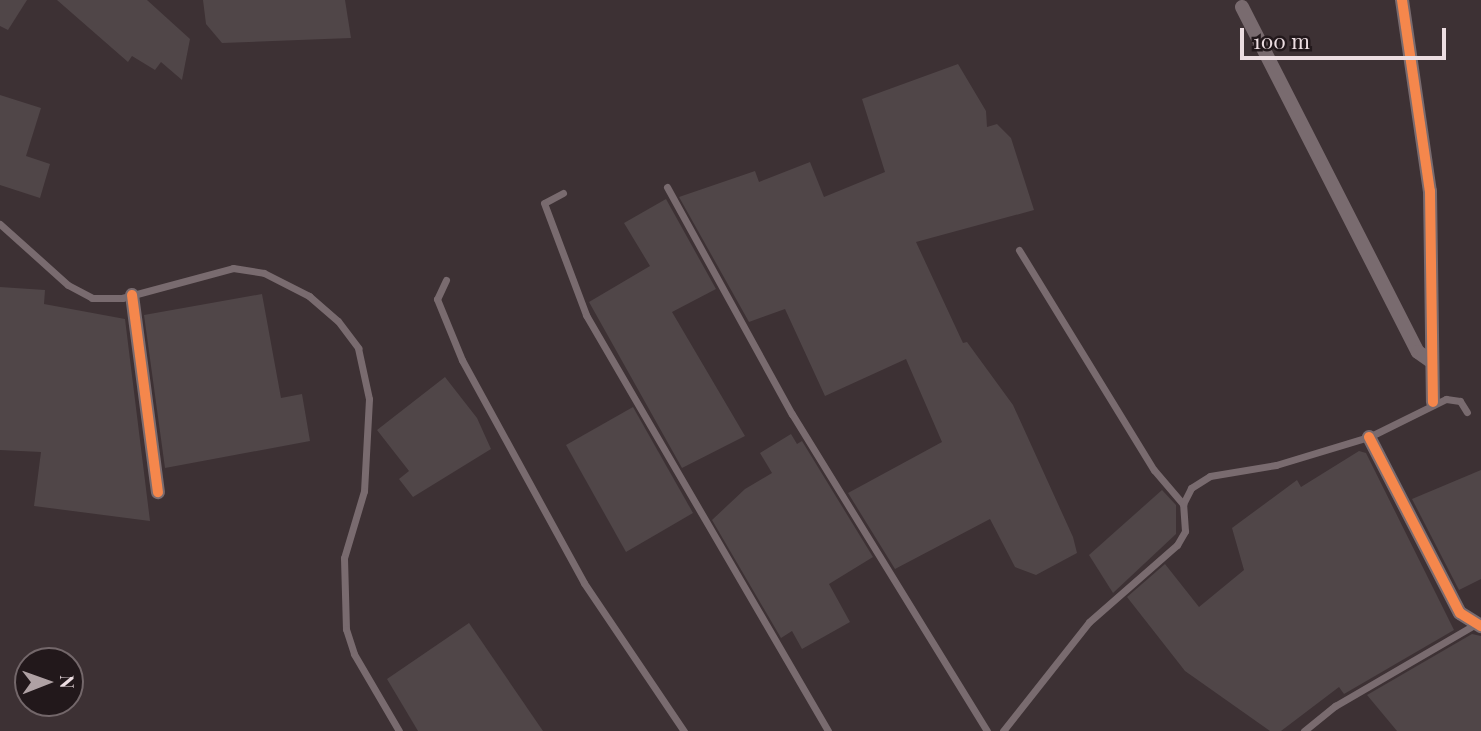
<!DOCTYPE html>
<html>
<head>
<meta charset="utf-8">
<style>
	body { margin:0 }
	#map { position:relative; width:1481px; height:731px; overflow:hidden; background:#3d3134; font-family:"Playfair Display",serif }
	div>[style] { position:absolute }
	.building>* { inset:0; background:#504648 }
	.lane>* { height:7px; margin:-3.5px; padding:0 3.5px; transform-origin:3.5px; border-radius:3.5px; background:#796b6f }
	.street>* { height:14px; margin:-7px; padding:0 7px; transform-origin:7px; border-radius:7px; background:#796b6f }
	.cycleway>* { height:10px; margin:-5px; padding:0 5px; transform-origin:5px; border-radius:5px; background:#f5874c }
	span { translate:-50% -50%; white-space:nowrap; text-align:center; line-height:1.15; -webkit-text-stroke:7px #22181b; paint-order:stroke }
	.north { position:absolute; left:14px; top:647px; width:70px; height:70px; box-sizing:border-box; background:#22181b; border:2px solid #73676a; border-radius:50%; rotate:89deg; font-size:19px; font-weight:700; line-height:28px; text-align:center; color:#ecdde1 }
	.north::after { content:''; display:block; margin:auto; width:24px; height:32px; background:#afa1a4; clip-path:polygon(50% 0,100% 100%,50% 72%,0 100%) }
	.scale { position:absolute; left:1240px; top:28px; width:206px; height:32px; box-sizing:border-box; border:4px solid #ecdde1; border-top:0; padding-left:9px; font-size:21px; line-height:24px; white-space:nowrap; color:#ecdde1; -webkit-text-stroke:5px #22181b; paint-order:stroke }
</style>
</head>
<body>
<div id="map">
	<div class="building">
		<i style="clip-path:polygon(0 0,27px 0,8px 30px,0 26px)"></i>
		<i style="clip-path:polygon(57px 0,147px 0,190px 39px,182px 80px,161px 62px,155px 70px,132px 56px,128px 62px)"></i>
		<i style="clip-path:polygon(203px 0,345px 0,351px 38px,222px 43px,206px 24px)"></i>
		<i style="clip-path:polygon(958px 64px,986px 111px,987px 127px,997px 124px,1011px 138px,1034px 210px,916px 242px,963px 343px,967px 342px,1013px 405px,1073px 537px,1077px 553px,1036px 575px,1015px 567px,990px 519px,895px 569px,848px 493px,942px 442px,906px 359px,825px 396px,785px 309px,749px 322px,679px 197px,755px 171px,759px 182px,810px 162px,824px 197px,885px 172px,862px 99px)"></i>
		<i style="clip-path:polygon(0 95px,41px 108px,26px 156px,50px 164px,40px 198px,0 185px)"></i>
		<i style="clip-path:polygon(666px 199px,716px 289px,672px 312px,745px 436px,682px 468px,589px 302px,650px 266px,624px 223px)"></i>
		<i style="clip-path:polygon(0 287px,45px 290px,44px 304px,125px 319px,150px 521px,34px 506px,41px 452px,0 450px)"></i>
		<i style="clip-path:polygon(262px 294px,281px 398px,302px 394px,310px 441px,165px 468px,144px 315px)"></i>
		<i style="clip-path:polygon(445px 377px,477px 418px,491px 449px,413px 497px,399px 479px,409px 471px,377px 430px)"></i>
		<i style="clip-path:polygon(633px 407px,693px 513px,626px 552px,566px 445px)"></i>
		<i style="clip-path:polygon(791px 434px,797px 444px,802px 441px,873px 557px,829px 584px,850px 622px,802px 649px,792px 631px,781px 638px,712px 520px,745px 489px,772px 473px,760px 453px)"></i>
		<i style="clip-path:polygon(1359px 451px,1366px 453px,1454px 630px,1344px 694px,1339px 687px,1281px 731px,1270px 731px,1185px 671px,1127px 597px,1165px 564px,1199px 607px,1244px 570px,1232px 528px,1297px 480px,1301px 487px)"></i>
		<i style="clip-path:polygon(1481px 470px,1481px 579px,1459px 590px,1412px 499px)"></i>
		<i style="clip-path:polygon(1162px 490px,1176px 505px,1176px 534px,1113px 593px,1089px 555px)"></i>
		<i style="clip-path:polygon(469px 623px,543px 731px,418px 731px,387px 679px)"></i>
		<i style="clip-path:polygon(1472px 634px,1481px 636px,1481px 731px,1397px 731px,1367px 695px)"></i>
	</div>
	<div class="lane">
		<i style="left:667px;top:187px;width:259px;rotate:61.2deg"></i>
		<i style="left:792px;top:414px;width:372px;rotate:58.4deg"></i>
		<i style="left:563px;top:193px;width:21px;rotate:152deg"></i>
		<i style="left:544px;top:203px;width:120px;rotate:69.4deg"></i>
		<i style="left:586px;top:315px;width:481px;rotate:59.8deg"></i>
		<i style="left:0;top:224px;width:91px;rotate:41.9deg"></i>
		<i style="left:68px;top:285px;width:27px;rotate:28deg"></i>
		<i style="left:92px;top:298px;width:30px"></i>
		<i style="left:122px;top:298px;width:115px;rotate:-15.1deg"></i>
		<i style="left:233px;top:268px;width:31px;rotate:9deg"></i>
		<i style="left:264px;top:273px;width:51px;rotate:27.1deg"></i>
		<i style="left:309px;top:296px;width:38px;rotate:41deg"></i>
		<i style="left:338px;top:321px;width:34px;rotate:53deg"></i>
		<i style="left:358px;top:348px;width:52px;rotate:77.8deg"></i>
		<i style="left:369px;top:399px;width:92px;rotate:93.1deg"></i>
		<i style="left:364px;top:491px;width:70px;rotate:106.6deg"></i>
		<i style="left:344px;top:558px;width:71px;rotate:88.4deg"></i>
		<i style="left:346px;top:629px;width:26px;rotate:72deg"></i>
		<i style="left:354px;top:654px;width:89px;rotate:59.7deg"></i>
		<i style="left:1019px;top:250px;width:258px;rotate:58.5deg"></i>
		<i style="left:1154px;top:470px;width:45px;rotate:49.5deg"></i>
		<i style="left:446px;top:280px;width:21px;rotate:115deg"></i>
		<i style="left:437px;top:299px;width:66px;rotate:67.7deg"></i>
		<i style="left:462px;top:360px;width:254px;rotate:61.3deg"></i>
		<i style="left:584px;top:583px;width:179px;rotate:56deg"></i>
		<i style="left:1003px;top:731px;width:139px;rotate:-51.7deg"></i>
		<i style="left:1089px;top:622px;width:117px;rotate:-41.2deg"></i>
		<i style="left:1177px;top:545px;width:16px;rotate:-60deg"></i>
		<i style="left:1185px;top:531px;width:27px;rotate:-94deg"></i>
		<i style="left:1183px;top:504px;width:18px;rotate:-63deg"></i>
		<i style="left:1191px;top:488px;width:22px;rotate:-32deg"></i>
		<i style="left:1210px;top:476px;width:67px;rotate:-9.5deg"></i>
		<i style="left:1276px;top:465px;width:97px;rotate:-16.8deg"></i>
		<i style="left:1369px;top:437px;width:86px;rotate:-26.3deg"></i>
		<i style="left:1446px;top:399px;width:14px;rotate:8deg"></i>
		<i style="left:1460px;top:401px;width:13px;rotate:58deg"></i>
		<i style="left:1304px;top:731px;width:40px;rotate:-39deg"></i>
		<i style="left:1335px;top:706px;width:161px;rotate:-30.2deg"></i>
	</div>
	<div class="street">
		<i style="left:1402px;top:0;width:193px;rotate:81.7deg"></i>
		<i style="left:1430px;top:191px;width:211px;rotate:89.2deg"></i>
		<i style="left:1242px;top:7px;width:387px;rotate:63deg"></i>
		<i style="left:1418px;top:352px;width:16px;rotate:35deg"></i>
		<i style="left:132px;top:295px;width:199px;rotate:82.5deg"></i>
		<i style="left:1369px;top:437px;width:198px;rotate:62.7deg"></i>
		<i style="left:1460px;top:613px;width:25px;rotate:32deg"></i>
	</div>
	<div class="cycleway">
		<i style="left:1402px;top:0;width:193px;rotate:81.7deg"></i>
		<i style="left:1430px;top:191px;width:211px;rotate:89.2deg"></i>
		<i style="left:132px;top:295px;width:199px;rotate:82.5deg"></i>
		<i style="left:1369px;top:437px;width:198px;rotate:62.7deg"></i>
		<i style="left:1460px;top:613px;width:25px;rotate:32deg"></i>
	</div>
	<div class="north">N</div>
	<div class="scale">100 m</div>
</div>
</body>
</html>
